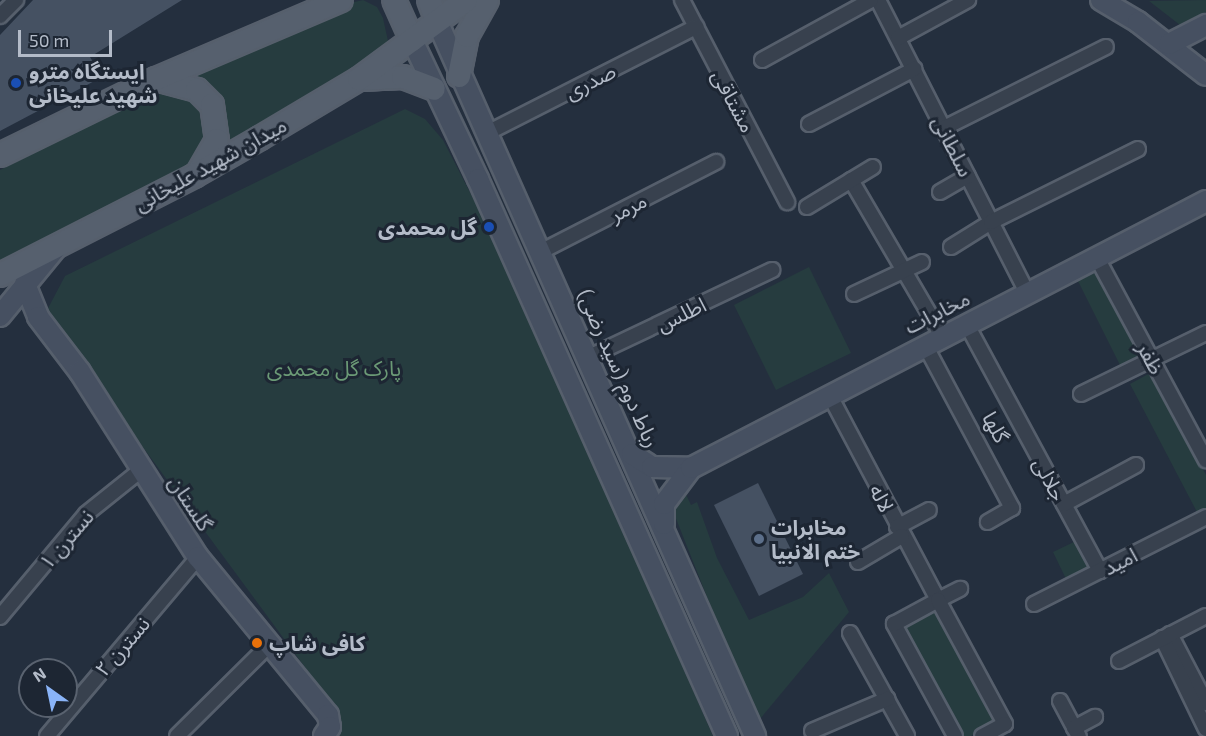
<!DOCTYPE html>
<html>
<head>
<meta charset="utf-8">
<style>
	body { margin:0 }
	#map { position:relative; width:1206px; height:736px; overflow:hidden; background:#242f3e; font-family:"Exo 2","Noto Sans Arabic",sans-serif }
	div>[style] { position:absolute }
	.green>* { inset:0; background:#263c3f }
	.building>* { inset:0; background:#455162 }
	.roads { filter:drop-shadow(2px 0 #565f6c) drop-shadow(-2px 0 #565f6c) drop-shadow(0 2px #565f6c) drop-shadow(0 -2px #565f6c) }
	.street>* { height:14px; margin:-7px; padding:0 7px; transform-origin:7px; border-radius:7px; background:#38414e }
	.secondary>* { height:20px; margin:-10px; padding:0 10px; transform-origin:10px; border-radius:10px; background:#465061 }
	.primary>* { height:22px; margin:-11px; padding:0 11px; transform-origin:11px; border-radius:11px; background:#56606e }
	.dots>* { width:16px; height:16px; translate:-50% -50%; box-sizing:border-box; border:3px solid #1d2633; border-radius:50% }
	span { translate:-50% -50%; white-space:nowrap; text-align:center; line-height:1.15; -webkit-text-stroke:6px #1d2633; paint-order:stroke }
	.poi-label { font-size:21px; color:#b4bcc9; font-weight:700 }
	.left { translate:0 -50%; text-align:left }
	.right { translate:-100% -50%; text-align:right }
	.street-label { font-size:21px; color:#b4bcc9 }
	.park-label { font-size:21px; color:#6b9a76 }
	.north { position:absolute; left:18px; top:658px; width:60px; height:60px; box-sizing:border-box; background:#1d2633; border:2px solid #59626f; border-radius:50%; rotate:327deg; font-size:16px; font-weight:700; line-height:24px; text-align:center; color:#b4bcc9 }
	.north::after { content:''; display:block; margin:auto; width:21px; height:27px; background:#8ab4f8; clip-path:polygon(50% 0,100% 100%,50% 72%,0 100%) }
	.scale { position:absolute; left:18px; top:30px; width:94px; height:27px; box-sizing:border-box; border:3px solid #b4bcc9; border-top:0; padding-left:8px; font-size:18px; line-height:21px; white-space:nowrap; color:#b4bcc9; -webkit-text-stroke:4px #1d2633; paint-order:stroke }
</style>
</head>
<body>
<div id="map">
	<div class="green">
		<i style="clip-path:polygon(363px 0,377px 7px,383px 18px,388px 41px,383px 51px,218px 153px,222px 139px,180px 76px,346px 4px)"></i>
		<i style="clip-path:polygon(1206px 0,1206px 12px,1180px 25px,1149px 1px)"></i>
		<i style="clip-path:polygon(170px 92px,197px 103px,205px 115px,208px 136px,190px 167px,0 263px,0 170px,144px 98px)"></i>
		<i style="clip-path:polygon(405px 109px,425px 119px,443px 140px,509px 268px,713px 736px,340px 736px,340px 715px,45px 314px,65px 276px)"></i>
		<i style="clip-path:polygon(809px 267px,851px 353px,776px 390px,734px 305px)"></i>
		<i style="clip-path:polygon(1099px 271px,1141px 355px,1120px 365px,1078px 281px)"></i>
		<i style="clip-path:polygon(1152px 372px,1206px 475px,1206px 510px,1198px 514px,1130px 384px)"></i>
		<i style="clip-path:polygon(684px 490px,691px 505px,697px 502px,717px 558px,749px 620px,803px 597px,829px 573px,849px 612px,760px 719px,730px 655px,673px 511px,673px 499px)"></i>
		<i style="clip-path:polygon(1076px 541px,1091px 569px,1067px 581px,1053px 552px)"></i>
		<i style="clip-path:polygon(936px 609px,997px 722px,971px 736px,960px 736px,902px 627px)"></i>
	</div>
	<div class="building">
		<i style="clip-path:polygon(33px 0,182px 0,90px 57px,102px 77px,0 131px,0 35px)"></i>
		<i style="clip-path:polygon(758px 483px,803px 574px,759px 596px,714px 505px)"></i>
	</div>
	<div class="roads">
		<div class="street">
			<i style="left:682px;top:0;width:228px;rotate:62.5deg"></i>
			<i style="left:878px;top:0;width:328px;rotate:63deg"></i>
			<i style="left:0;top:16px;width:23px;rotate:-45deg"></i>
			<i style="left:898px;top:38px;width:80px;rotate:-28.5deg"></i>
			<i style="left:762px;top:60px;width:124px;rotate:-28.8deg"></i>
			<i style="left:809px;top:124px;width:119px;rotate:-27.6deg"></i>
			<i style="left:944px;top:128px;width:181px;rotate:-26.6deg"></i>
			<i style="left:485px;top:134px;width:237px;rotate:-26.9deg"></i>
			<i style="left:851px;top:180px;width:181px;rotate:59.7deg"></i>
			<i style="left:940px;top:192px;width:32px;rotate:-30deg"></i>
			<i style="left:807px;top:207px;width:77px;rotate:-31.2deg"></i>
			<i style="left:951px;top:247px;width:47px;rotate:-32deg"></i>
			<i style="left:991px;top:222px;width:164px;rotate:-26.4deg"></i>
			<i style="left:540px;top:252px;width:198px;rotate:-27.1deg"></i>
			<i style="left:1096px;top:256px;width:232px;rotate:61.7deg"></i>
			<i style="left:854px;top:294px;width:75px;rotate:-25.2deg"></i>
			<i style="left:966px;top:323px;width:282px;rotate:61.6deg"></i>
			<i style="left:925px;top:345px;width:185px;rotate:61.9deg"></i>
			<i style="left:1012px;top:508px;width:28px;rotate:150deg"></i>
			<i style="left:589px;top:357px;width:203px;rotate:-25.4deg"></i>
			<i style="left:829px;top:394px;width:233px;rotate:62.1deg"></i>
			<i style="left:938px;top:600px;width:25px;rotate:-27deg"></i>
			<i style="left:1081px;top:394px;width:139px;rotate:-26deg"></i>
			<i style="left:1064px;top:504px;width:82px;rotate:-28.4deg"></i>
			<i style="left:897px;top:527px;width:36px;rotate:-28deg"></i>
			<i style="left:858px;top:562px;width:51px;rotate:-30.6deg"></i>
			<i style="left:1034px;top:604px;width:193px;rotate:-26.8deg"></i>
			<i style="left:0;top:617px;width:134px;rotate:-50.1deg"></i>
			<i style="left:86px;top:514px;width:70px;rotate:-38.7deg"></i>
			<i style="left:850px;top:633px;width:118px;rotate:61deg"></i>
			<i style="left:1170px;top:634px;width:78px;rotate:62.4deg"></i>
			<i style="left:1162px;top:638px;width:101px;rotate:64.2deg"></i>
			<i style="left:1119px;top:661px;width:98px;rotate:-27.3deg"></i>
			<i style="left:1060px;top:701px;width:40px;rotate:62deg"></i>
			<i style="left:1074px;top:728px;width:24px;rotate:-28deg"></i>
			<i style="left:812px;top:731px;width:82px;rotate:-23.1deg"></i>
			<i style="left:47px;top:736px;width:234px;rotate:-49.8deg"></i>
			<i style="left:177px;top:736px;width:129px;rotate:-44.7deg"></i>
			<i style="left:955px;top:736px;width:128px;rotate:-118.6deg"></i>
			<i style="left:894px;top:624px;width:50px;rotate:-28.6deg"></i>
			<i style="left:938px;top:600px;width:141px;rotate:61.6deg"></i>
			<i style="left:1005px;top:724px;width:26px;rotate:152deg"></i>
		</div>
		<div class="secondary">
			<i style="left:1101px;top:0;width:43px;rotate:30.7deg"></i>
			<i style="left:1138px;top:22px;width:86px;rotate:37.9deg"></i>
			<i style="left:437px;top:21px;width:783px;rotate:66.02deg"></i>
			<i style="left:412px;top:40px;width:154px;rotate:64.6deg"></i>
			<i style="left:478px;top:179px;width:610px;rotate:65.91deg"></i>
			<i style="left:1169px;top:44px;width:42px;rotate:-27.2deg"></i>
			<i style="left:25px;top:284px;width:35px;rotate:68deg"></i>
			<i style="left:38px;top:317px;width:69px;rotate:52.6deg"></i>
			<i style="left:80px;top:372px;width:219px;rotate:57.5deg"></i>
			<i style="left:198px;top:557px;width:205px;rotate:50.6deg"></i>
			<i style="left:328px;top:715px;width:12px;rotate:81deg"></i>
			<i style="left:330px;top:727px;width:11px;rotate:124deg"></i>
			<i style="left:0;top:316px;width:87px;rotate:-50.6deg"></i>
			<i style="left:632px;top:454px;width:24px;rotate:33deg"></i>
			<i style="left:652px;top:467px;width:39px;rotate:1deg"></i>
			<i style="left:664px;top:524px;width:20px;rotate:-90deg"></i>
			<i style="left:664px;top:504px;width:45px;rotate:-53.1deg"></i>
			<i style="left:691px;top:468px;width:580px;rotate:-27.4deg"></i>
		</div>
		<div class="primary">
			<i style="left:394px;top:0;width:44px;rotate:65.8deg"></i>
			<i style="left:429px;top:0;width:22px;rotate:69deg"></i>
			<i style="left:459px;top:76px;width:41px;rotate:-78.7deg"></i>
			<i style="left:467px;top:36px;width:41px;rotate:-60.9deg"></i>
			<i style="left:156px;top:79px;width:42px;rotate:15deg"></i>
			<i style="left:197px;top:90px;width:21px;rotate:45deg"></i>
			<i style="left:212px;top:105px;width:35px;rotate:82deg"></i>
			<i style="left:217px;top:140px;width:36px;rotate:120deg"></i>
			<i style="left:361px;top:79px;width:42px;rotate:-2.7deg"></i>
			<i style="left:403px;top:77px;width:33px;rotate:21deg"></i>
			<i style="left:0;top:155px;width:174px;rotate:-26deg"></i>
			<i style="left:156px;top:79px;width:201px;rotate:-23.1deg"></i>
			<i style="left:0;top:275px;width:218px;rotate:-27deg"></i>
			<i style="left:194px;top:176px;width:76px;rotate:-29.9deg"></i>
			<i style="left:260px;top:138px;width:115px;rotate:-30.8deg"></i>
			<i style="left:359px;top:79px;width:133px;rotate:-36.4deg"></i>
		</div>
	</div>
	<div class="dots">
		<i style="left:16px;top:83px;background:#1a4fb4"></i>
		<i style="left:489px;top:227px;background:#1a4fb4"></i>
		<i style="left:759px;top:539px;background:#5c6f8a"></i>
		<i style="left:257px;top:643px;background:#e8710a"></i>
	</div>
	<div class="poi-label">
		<span class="left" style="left:29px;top:83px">ایستگاه مترو<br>شهید علیخانی</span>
		<span class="right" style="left:477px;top:227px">گل محمدی</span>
		<span class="left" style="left:771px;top:539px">مخابرات<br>ختم الانبیا</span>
		<span class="left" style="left:269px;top:643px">کافی شاپ</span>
	</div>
	<div class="street-label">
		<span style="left:590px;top:81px;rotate:-27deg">صدری</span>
		<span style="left:734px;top:101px;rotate:62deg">مشتاقی</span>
		<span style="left:953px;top:146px;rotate:63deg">سلطانی</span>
		<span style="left:210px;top:164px;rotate:-29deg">میدان شهید علیخانی</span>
		<span style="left:628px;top:207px;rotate:-27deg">مرمر</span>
		<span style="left:937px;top:312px;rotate:-27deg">مخابرات</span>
		<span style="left:681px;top:314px;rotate:-26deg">اطلس</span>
		<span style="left:1151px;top:358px;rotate:62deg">ظفر</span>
		<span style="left:619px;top:368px;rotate:66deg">رباط دوم (سید رضی)</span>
		<span style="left:996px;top:427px;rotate:62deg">گلها</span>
		<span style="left:1050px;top:479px;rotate:62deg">جلالی</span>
		<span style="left:882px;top:498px;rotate:63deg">لاله</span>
		<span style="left:191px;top:503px;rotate:57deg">گلستان</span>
		<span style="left:66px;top:539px;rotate:-49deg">نسترن ۱</span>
		<span style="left:1120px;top:561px;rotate:-27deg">امید</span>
		<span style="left:122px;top:646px;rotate:-49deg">نسترن ۲</span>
	</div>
	<div class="park-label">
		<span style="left:334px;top:368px">پارک گل محمدی</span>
	</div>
	<div class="north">N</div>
	<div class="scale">50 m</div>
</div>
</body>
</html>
